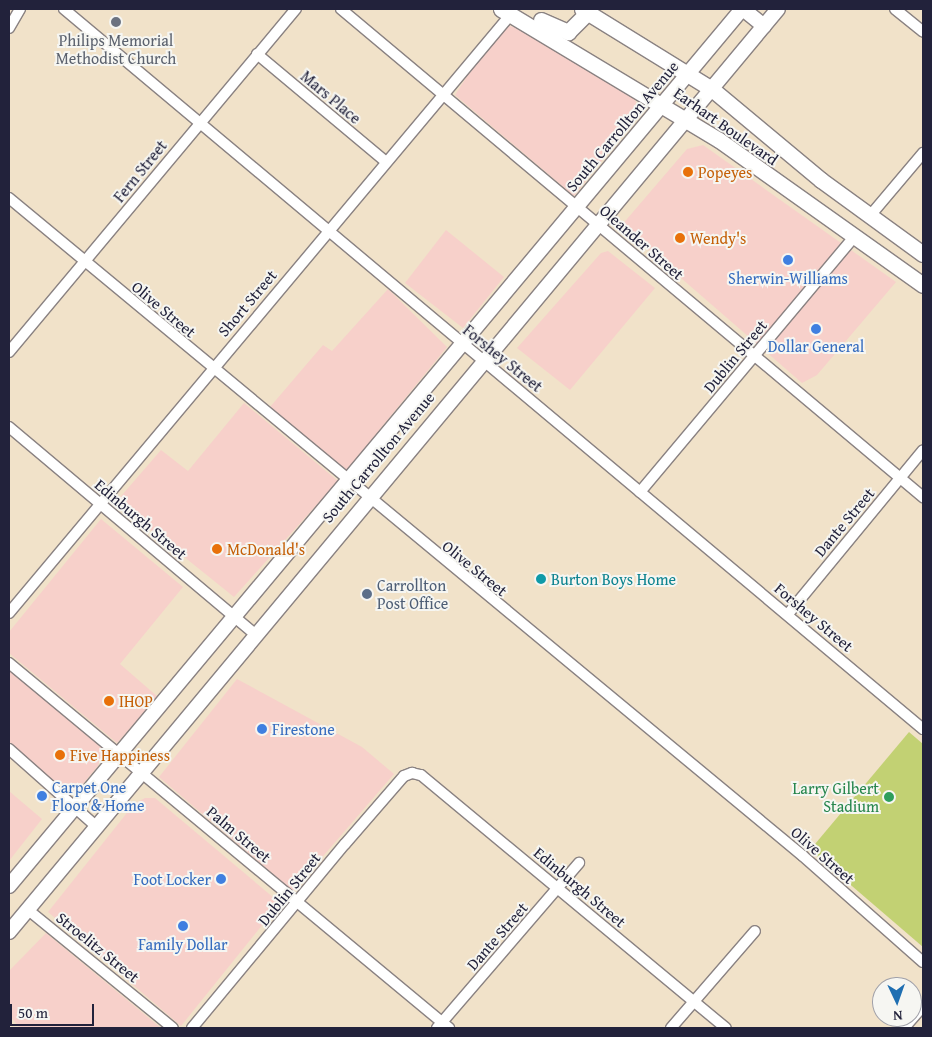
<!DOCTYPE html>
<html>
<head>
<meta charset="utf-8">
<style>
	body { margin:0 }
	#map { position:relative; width:932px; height:1037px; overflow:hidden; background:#f1e2c9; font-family:"Gentium Book Plus",serif }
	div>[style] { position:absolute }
	.built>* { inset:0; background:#f7d0ca }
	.green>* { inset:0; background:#c2d173 }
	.roads { filter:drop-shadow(1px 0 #8a8282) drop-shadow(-1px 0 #8a8282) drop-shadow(0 1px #8a8282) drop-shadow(0 -1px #8a8282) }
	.minor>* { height:10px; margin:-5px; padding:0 5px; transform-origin:5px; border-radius:5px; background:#fff }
	.secondary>* { height:14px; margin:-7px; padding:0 7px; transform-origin:7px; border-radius:7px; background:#fff }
	.primary>* { height:15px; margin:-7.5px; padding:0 7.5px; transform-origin:7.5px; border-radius:7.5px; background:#fff }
	.dots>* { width:14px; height:14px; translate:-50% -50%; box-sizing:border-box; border:2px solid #f6f6f2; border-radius:50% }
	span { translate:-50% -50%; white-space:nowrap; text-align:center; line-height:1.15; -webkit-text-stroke:4px #f6f6f2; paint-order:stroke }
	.worship-label { font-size:16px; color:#5b616d }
	.street-label { font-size:16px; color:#22223b }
	.food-label { font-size:16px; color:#c56008 }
	.left { translate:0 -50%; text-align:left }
	.shop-label { font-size:16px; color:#366cbe }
	.right { translate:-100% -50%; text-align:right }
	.culture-label { font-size:16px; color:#0d838f }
	.service-label { font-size:16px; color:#4e5e75 }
	.leisure-label { font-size:16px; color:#27864d }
	.frame { position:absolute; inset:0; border:10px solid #22223b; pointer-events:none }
	.north { position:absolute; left:872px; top:977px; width:50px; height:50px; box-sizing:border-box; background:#f6f6f2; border:1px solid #a1a1a9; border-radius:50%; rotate:177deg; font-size:14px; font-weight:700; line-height:20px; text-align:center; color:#22223b }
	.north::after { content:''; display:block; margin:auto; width:18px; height:22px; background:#1f6fb2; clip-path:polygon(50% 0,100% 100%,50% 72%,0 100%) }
	.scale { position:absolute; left:10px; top:1004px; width:84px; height:22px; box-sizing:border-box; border:2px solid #22223b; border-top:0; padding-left:6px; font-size:15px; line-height:18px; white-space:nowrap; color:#22223b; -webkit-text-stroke:4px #f6f6f2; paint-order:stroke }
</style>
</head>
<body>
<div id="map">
	<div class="built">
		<i style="clip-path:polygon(509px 26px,520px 28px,632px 94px,636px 102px,634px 120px,574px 196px,455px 95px,478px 59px)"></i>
		<i style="clip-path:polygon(703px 145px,896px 282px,817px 375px,802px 383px,621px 226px,687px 149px)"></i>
		<i style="clip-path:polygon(446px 230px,504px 277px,463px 328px,405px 283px)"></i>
		<i style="clip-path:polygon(608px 251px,655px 288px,570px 390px,517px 348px,601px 253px)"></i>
		<i style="clip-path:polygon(388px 289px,447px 347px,345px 472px,270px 407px,323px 345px,332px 351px)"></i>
		<i style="clip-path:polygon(244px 403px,338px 481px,234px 597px,116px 502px,161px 450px,188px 471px)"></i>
		<i style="clip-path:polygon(101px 519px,183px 587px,120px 664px,158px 697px,117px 743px,9px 653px,9px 632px)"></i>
		<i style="clip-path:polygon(9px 670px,103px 749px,98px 766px,76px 792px,65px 792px,9px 743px)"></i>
		<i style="clip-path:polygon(237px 679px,362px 747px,394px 774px,293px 891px,159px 777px)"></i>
		<i style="clip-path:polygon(9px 791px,42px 819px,9px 861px)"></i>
		<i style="clip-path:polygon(145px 798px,155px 798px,280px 903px,181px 1026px,48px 912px,134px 804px)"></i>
		<i style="clip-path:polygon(46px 933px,161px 1028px,20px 1028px,9px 1015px,9px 971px)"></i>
	</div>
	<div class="green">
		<i style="clip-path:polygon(909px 732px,923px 744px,923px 947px,810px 850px)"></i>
	</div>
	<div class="roads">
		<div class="minor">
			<i style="left:64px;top:9px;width:1121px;rotate:39.97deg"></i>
			<i style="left:341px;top:9px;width:760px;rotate:39.98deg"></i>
			<i style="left:895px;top:9px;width:36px;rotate:39deg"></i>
			<i style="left:9px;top:28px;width:22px;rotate:-60deg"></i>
			<i style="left:257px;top:54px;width:168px;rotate:39.9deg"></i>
			<i style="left:9px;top:198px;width:1031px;rotate:39.65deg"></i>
			<i style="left:803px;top:856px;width:160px;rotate:41.5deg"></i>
			<i style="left:869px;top:217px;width:84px;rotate:-49.8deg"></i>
			<i style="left:9px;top:352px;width:447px;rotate:-50.1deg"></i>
			<i style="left:9px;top:427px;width:320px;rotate:40.1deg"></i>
			<i style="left:640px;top:492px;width:331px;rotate:-50deg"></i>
			<i style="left:9px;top:613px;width:782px;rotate:-50.03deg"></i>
			<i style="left:788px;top:614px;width:212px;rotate:-50.5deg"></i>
			<i style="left:9px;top:663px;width:572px;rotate:39.68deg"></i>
			<i style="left:9px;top:749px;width:118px;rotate:41.6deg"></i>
			<i style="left:27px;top:909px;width:188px;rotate:39.2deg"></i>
			<i style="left:192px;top:1028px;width:239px;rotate:-50.3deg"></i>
			<i style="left:345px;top:844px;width:90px;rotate:-49.1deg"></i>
			<i style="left:404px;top:776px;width:9px;rotate:-21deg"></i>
			<i style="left:412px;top:773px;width:9px;rotate:13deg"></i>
			<i style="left:421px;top:775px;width:396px;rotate:39.7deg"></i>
			<i style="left:437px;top:1028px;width:218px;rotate:-49.3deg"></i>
			<i style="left:671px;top:1028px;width:128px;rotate:-49.1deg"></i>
			<i style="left:904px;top:1028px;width:29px;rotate:-49deg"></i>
		</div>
		<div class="secondary">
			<i style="left:743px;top:9px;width:27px;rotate:39deg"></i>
			<i style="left:9px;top:886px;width:1143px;rotate:-50.11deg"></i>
			<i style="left:9px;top:932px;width:1201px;rotate:-50.2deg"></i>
		</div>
		<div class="primary">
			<i style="left:501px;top:9px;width:254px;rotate:31deg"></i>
			<i style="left:719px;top:140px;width:250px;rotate:35.4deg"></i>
			<i style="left:582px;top:9px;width:154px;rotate:31.7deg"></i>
			<i style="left:713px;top:90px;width:141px;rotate:39.8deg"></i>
			<i style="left:821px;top:180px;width:126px;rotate:36deg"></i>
			<i style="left:541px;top:20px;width:30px;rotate:24deg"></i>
			<i style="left:568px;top:32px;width:28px;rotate:-45deg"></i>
		</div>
	</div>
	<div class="dots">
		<i style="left:116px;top:22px;background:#6b7280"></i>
		<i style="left:688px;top:172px;background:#e8710a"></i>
		<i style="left:680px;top:238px;background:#e8710a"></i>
		<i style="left:788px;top:260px;background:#3f7fe0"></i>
		<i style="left:816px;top:329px;background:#3f7fe0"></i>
		<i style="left:217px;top:549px;background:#e8710a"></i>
		<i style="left:541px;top:579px;background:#0f9aa8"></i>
		<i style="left:367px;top:594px;background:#5c6f8a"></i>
		<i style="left:109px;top:701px;background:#e8710a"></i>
		<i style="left:262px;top:729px;background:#3f7fe0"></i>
		<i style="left:60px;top:755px;background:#e8710a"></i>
		<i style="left:42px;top:796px;background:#3f7fe0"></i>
		<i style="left:889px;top:797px;background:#2e9e5b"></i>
		<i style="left:221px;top:879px;background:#3f7fe0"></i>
		<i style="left:183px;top:926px;background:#3f7fe0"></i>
	</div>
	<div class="worship-label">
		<span style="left:116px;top:49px">Philips Memorial<br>Methodist Church</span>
	</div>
	<div class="street-label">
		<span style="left:331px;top:97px;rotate:40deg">Mars Place</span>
		<span style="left:622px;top:126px;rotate:-50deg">South Carrollton Avenue</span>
		<span style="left:726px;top:126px;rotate:35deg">Earhart Boulevard</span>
		<span style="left:140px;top:171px;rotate:-51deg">Fern Street</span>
		<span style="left:642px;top:242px;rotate:41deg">Oleander Street</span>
		<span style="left:247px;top:303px;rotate:-50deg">Short Street</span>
		<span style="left:164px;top:309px;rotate:40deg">Olive Street</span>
		<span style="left:735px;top:356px;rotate:-50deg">Dublin Street</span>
		<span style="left:503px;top:358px;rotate:39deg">Forshey Street</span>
		<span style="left:378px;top:457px;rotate:-50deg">South Carrollton Avenue</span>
		<span style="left:141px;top:519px;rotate:40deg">Edinburgh Street</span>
		<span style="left:844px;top:522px;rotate:-50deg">Dante Street</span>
		<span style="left:475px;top:568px;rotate:39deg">Olive Street</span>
		<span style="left:814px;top:617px;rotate:40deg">Forshey Street</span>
		<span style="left:239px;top:834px;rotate:40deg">Palm Street</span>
		<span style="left:823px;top:855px;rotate:41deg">Olive Street</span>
		<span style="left:580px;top:887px;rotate:40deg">Edinburgh Street</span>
		<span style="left:289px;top:889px;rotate:-51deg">Dublin Street</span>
		<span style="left:497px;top:936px;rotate:-49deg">Dante Street</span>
		<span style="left:98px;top:947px;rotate:39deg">Stroelitz Street</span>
	</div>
	<div class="food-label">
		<span class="left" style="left:698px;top:172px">Popeyes</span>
		<span class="left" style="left:690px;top:238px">Wendy's</span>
		<span class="left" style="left:227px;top:549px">McDonald's</span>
		<span class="left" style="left:119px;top:701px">IHOP</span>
		<span class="left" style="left:70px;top:755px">Five Happiness</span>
	</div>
	<div class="shop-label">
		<span style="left:788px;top:278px">Sherwin-Williams</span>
		<span style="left:816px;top:346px">Dollar General</span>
		<span class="left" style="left:272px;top:729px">Firestone</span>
		<span class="left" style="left:52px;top:796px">Carpet One<br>Floor &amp; Home</span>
		<span class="right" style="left:211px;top:879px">Foot Locker</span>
		<span style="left:183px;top:944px">Family Dollar</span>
	</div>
	<div class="culture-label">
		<span class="left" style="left:551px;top:579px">Burton Boys Home</span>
	</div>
	<div class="service-label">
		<span class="left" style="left:377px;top:594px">Carrollton<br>Post Office</span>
	</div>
	<div class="leisure-label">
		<span class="right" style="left:879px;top:797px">Larry Gilbert<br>Stadium</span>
	</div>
	<div class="frame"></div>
	<div class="north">N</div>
	<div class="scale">50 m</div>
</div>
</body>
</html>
